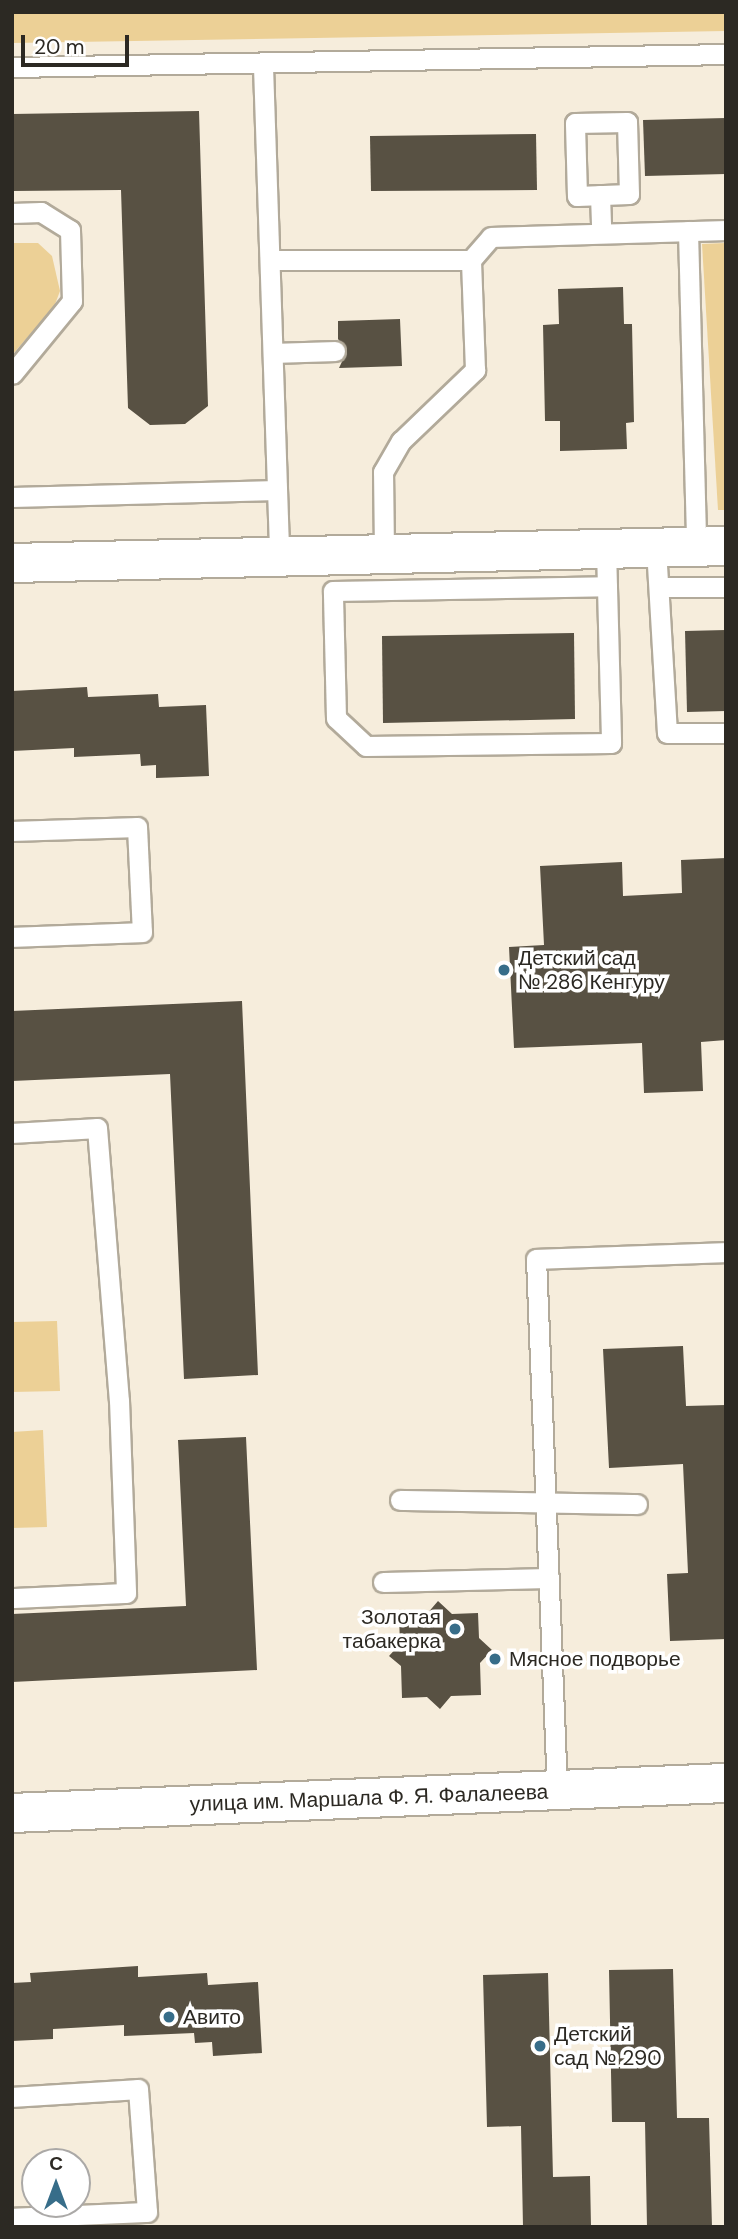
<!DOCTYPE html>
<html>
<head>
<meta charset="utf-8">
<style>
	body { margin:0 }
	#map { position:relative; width:738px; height:2239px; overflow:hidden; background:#f6eddc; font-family:"DM Sans",sans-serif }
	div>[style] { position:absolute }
	.green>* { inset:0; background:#ecd096 }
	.building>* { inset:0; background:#585143 }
	.roads { filter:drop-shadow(2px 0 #b2aa9a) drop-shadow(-2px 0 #b2aa9a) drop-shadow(0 2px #b2aa9a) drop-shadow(0 -2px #b2aa9a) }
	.lane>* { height:19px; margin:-9.5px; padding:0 9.5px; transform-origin:9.5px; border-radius:9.5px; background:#fff }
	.street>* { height:38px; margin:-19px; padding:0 19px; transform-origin:19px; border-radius:19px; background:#fff }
	.dots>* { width:19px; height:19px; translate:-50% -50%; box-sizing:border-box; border:4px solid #fff; border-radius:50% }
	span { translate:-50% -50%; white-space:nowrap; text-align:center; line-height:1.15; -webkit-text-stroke:7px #fff; paint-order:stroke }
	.poi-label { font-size:21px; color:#2c2923 }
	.left { translate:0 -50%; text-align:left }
	.right { translate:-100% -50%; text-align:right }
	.street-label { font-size:21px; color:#2c2923 }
	.frame { position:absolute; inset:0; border:14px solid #2c2923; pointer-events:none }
	.north { position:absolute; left:21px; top:2148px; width:70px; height:70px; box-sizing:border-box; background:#fff; border:2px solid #aba9a7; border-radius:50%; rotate:0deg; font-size:19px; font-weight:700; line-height:28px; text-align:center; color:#2c2923 }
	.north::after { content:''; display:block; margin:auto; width:24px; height:32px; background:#376d89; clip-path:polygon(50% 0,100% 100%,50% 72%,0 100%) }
	.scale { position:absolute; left:21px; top:35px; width:108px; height:32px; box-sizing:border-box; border:4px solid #2c2923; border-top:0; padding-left:9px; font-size:21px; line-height:24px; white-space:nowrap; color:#2c2923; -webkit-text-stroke:5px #fff; paint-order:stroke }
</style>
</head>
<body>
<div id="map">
	<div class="green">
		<i style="clip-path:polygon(12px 12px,726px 12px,726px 31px,12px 43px)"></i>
		<i style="clip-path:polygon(12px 243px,38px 243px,52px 256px,60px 291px,54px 307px,12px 355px)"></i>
		<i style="clip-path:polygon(726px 243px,726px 510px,718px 510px,702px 244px)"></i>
		<i style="clip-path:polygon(57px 1321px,60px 1391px,12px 1392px,12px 1322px)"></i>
		<i style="clip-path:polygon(43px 1430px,47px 1527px,12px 1528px,12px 1432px)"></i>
	</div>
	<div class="building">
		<i style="clip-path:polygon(199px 111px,208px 406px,185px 424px,150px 425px,128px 408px,121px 190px,12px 191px,12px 114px)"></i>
		<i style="clip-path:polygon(726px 118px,726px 174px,645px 176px,643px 120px)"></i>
		<i style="clip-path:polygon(536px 134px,537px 190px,371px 191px,370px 136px)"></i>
		<i style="clip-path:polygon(623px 287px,624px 324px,632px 324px,634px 422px,626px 423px,627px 449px,560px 451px,560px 421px,545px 421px,543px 325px,559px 324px,558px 289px)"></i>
		<i style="clip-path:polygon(400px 319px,402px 366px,339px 368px,347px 351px,338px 339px,338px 321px)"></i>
		<i style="clip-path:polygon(726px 630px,726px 711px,687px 712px,685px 631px)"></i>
		<i style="clip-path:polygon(574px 633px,575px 719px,383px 723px,382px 636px)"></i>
		<i style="clip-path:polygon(87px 687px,88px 697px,158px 694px,159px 707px,206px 705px,209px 776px,156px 778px,156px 765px,141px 766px,140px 754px,74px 757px,74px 748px,12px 751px,12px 691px)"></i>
		<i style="clip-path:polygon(726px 858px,726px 1040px,701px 1042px,703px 1091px,644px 1093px,642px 1043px,514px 1048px,509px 947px,544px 945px,540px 866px,622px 862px,623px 896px,682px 893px,681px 860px)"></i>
		<i style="clip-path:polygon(242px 1001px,258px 1375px,184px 1379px,170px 1074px,12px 1081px,12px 1011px)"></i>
		<i style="clip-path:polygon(683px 1346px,686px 1406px,726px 1405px,726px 1639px,670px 1641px,667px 1574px,688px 1573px,683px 1464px,609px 1468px,603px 1349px)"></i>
		<i style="clip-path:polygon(246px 1437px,257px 1670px,12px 1682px,12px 1614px,186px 1606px,178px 1440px)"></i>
		<i style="clip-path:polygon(438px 1601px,452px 1614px,478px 1613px,479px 1638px,492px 1650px,480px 1663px,481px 1695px,451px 1696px,440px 1709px,427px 1697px,402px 1698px,401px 1666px,389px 1656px,400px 1644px,399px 1616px,426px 1615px)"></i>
		<i style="clip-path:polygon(138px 1966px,138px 1977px,207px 1973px,208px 1985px,258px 1982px,262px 2053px,213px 2056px,212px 2042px,195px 2043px,194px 2033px,124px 2036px,124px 2025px,53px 2029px,53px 2039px,12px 2041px,12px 1983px,31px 1982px,30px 1973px)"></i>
		<i style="clip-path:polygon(673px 1969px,677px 2118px,709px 2118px,712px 2227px,647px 2227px,645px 2122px,612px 2122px,609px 1970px)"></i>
		<i style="clip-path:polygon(548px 1973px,553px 2177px,590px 2176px,591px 2227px,523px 2227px,521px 2126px,487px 2127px,483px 1975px)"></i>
	</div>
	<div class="roads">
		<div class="lane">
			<i style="left:263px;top:66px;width:491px;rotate:88.1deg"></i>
			<i style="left:12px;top:67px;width:714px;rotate:-1.04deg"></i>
			<i style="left:627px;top:122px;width:72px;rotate:88.4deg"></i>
			<i style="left:629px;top:194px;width:52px;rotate:177.8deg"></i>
			<i style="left:577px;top:196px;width:73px;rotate:-91.6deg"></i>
			<i style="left:575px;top:123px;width:52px;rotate:-1.1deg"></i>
			<i style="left:600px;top:195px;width:38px;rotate:88deg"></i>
			<i style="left:12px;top:213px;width:29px;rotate:-2deg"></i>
			<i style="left:41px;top:212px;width:34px;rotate:32deg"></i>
			<i style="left:70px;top:230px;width:71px;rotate:88.4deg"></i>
			<i style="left:72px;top:301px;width:94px;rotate:129.4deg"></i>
			<i style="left:688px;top:231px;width:315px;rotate:88.5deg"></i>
			<i style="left:270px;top:260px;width:201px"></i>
			<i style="left:273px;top:353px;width:62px;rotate:-1.8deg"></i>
			<i style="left:12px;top:497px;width:265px;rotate:-1.5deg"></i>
			<i style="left:656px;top:548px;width:185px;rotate:86.6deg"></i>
			<i style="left:667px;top:733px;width:59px"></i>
			<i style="left:606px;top:549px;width:194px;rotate:88.5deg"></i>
			<i style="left:611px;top:743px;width:245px;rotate:179.3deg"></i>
			<i style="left:366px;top:746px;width:41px;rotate:-137deg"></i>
			<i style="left:336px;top:718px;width:127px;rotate:-91.4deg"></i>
			<i style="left:333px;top:591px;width:274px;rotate:-1deg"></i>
			<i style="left:384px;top:551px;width:79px;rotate:-90.7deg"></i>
			<i style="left:383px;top:472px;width:36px;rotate:-60deg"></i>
			<i style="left:401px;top:441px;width:103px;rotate:-43.8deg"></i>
			<i style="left:475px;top:370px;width:110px;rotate:-92.1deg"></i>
			<i style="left:471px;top:260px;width:30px;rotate:-49deg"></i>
			<i style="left:491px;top:237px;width:235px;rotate:-1.7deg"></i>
			<i style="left:659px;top:587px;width:67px"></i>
			<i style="left:12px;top:831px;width:125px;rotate:-1.8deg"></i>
			<i style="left:137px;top:827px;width:105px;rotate:87.3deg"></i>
			<i style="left:142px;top:932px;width:130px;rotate:177.8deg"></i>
			<i style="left:12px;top:1133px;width:85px;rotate:-3.4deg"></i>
			<i style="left:97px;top:1128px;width:273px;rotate:85.4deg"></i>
			<i style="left:119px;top:1400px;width:193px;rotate:87.9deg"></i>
			<i style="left:126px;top:1593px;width:114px;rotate:177.5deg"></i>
			<i style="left:400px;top:1500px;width:237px;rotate:1deg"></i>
			<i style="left:383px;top:1582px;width:166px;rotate:-1.4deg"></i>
			<i style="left:557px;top:1790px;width:531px;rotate:-92.26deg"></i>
			<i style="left:536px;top:1259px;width:190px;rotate:-2.1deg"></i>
			<i style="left:12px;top:2097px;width:126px;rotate:-3.6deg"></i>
			<i style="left:138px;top:2089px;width:123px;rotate:85.8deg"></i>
			<i style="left:147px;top:2212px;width:135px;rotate:177.5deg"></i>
		</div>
		<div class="street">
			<i style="left:12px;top:563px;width:714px;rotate:-1.36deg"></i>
			<i style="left:12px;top:1813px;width:715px;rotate:-2.41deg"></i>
		</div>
	</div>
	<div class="dots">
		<i style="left:504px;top:970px;background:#376d89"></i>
		<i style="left:455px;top:1629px;background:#376d89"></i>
		<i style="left:495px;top:1659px;background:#376d89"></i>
		<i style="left:169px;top:2017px;background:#376d89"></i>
		<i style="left:540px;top:2046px;background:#376d89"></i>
	</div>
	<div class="poi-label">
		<span class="left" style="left:518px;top:970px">Детский сад<br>№ 286 Кенгуру</span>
		<span class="right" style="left:441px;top:1629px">Золотая<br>табакерка</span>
		<span class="left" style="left:509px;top:1659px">Мясное подворье</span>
		<span class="left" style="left:183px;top:2017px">Авито</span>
		<span class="left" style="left:554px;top:2046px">Детский<br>сад № 290</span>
	</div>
	<div class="street-label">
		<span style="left:369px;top:1798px;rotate:-2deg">улица им. Маршала Ф. Я. Фалалеева</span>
	</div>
	<div class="frame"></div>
	<div class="north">С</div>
	<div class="scale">20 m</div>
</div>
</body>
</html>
